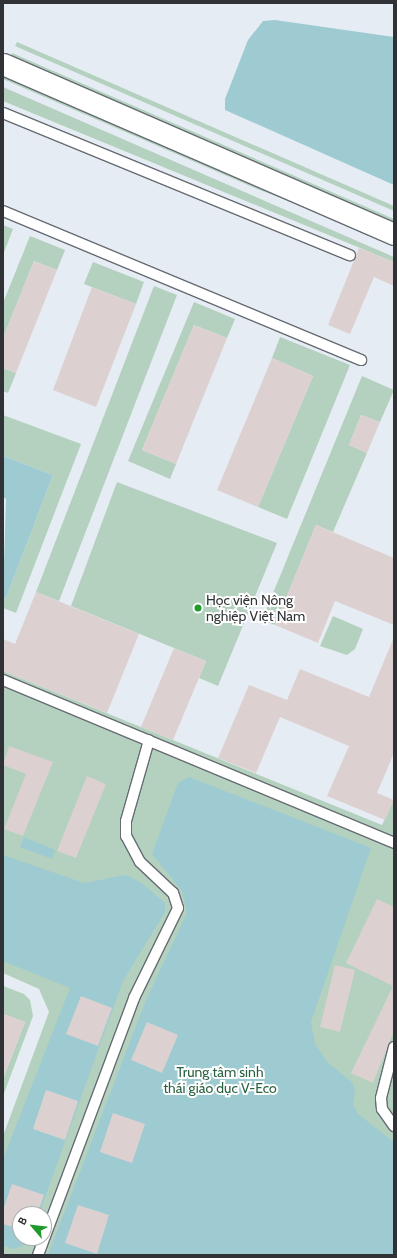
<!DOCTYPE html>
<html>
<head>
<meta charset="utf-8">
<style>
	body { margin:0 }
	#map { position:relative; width:397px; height:1258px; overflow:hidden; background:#e6ecf3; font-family:Cabin,sans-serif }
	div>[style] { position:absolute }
	.green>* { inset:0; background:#b3d1be }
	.water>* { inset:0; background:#9dcbd1 }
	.building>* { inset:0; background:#dcd1d0 }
	.roads { filter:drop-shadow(1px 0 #666c72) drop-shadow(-1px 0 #666c72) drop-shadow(0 1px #666c72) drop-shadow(0 -1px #666c72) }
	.service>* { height:10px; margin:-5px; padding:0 5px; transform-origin:5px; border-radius:5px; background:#fff }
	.minor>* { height:21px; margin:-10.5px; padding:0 10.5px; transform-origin:10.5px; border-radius:10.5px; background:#fff }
	.dots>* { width:11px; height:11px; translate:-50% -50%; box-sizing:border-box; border:2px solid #fff; border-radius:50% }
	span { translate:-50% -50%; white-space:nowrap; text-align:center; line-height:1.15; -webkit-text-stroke:4px #fff; paint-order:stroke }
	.poi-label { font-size:14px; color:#303235 }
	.left { translate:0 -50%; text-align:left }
	.park-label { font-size:14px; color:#296142 }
	.frame { position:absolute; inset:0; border:4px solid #303235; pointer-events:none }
	.north { position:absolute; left:12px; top:1206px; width:40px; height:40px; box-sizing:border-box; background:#fff; border:1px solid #acadae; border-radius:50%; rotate:298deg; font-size:11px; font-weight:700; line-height:16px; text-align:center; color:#303235 }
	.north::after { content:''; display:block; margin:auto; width:14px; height:18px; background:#1f9a2d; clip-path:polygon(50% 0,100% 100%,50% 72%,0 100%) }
</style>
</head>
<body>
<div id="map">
	<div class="green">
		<i style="clip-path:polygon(17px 42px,394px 206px,394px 211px,15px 46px)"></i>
		<i style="clip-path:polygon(12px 53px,394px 219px,394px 223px,11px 57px)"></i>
		<i style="clip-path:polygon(3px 74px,341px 221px,257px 189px,3px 79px)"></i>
		<i style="clip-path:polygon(3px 87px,394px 257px,394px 262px,3px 101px)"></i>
		<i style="clip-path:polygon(3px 225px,13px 229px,3px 255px)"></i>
		<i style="clip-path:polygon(30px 236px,65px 250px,57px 270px,34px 261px,3px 338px,3px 303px)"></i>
		<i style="clip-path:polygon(93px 262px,144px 282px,136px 304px,84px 284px)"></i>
		<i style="clip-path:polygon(154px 286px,177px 295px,59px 601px,36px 592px)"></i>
		<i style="clip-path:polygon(194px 302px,235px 319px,227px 338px,194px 325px,142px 450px,176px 464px,170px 479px,128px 461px)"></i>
		<i style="clip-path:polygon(280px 337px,350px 365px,287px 519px,258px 507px,313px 376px,272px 358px)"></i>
		<i style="clip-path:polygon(3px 368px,16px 373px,8px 393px,3px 391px)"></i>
		<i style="clip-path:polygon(362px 376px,394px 390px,380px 422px,361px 415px,349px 445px,367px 453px,333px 532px,316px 525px,275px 625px,262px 620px)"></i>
		<i style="clip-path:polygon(3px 415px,81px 444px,16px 613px,3px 608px,3px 597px,6px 598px,53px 475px,3px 456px)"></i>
		<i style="clip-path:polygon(117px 482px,277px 543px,218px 686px,199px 678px,206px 661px,71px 606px)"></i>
		<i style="clip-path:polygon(333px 616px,363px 629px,355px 649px,347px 655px,320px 646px)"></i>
		<i style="clip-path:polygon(evenodd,3px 671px,382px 825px,394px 799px,394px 1255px,3px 1255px,3px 1136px,49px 1012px,39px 989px,3px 973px,3px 671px,20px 1214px,44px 1214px,44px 1238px,20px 1238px,20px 1214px)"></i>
		<i style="clip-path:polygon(3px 986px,24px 994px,30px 1000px,33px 1016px,3px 1096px,3px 1079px,25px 1022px,3px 1014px)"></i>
	</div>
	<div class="water">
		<i style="clip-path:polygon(275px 20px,394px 37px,394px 185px,225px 110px,225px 99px,248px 40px,263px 21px)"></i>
		<i style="clip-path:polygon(3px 456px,53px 475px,6px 598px,3px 597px,6px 499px,3px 497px)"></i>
		<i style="clip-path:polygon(189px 777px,371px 848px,311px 1022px,315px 1044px,328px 1063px,352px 1082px,355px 1090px,353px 1104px,358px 1114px,394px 1142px,394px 1255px,48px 1255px,146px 1000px,187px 913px,182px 891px,152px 854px,178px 783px)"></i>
		<i style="clip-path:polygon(24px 837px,55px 850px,52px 859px,20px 847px)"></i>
		<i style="clip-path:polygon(3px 855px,84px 883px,126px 875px,142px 883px,165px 903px,165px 912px,123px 981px,39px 1214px,20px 1214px,20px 1238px,30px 1238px,23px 1246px,13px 1249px,3px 1245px,3px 1159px,70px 988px,3px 961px)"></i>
	</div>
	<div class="building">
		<i style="clip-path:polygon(359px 248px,394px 262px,394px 286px,374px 277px,350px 334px,328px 325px)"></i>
		<i style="clip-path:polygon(34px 261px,57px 270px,16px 373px,3px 368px,3px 338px)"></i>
		<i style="clip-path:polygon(92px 287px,136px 304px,96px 407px,53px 390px)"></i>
		<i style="clip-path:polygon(194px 325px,227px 338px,176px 464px,142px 450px)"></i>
		<i style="clip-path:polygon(272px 358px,313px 376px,258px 507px,217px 490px)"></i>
		<i style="clip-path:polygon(361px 415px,380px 422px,367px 453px,349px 445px)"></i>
		<i style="clip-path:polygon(316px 525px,394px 558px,394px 625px,335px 601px,318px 643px,275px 625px)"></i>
		<i style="clip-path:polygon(36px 592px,139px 634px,107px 713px,3px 671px,3px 639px,15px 644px)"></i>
		<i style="clip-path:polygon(394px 637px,394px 753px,377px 793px,394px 800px,385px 820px,327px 796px,349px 746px,280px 717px,256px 773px,218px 758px,249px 685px,287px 700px,300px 669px,369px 697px)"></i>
		<i style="clip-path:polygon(174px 648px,206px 661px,173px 740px,141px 727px)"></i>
		<i style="clip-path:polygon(9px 746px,53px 762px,23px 836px,4px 829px,26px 774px,3px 765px)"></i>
		<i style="clip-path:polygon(87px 776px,106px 784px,76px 858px,57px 851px)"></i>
		<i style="clip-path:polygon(377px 899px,394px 907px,394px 1031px,373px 1083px,351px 1073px,393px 986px,346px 963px)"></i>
		<i style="clip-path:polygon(335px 965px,355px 970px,340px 1032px,320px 1027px)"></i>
		<i style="clip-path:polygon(81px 996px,112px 1008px,98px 1046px,66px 1034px)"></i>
		<i style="clip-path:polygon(3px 1014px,25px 1022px,4px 1076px,3px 1076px)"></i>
		<i style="clip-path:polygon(147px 1022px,178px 1035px,162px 1073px,131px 1060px)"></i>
		<i style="clip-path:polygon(46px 1090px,78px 1101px,65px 1140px,33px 1129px)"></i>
		<i style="clip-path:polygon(113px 1113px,145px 1124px,132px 1163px,100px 1152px)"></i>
		<i style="clip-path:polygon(12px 1184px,44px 1195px,37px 1214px,20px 1214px,20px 1229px,3px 1224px,3px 1210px)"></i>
		<i style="clip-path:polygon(78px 1205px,109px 1215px,97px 1254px,65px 1243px)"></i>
	</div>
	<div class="roads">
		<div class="service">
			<i style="left:3px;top:113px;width:375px;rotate:22.3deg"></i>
			<i style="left:3px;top:211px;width:388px;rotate:22.6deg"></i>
			<i style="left:3px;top:680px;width:424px;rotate:22.6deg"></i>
			<i style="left:394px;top:1047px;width:53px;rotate:104.3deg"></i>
			<i style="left:381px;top:1098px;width:11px;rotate:85deg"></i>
			<i style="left:382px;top:1109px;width:21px;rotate:55deg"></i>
			<i style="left:38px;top:1255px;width:274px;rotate:-69.5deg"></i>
			<i style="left:134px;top:998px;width:100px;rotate:-63.9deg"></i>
			<i style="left:178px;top:908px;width:16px;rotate:-108deg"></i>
			<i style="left:173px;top:893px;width:45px;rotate:-136.8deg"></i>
			<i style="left:140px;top:862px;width:30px;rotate:-118deg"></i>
			<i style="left:126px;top:836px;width:15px;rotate:-90deg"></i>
			<i style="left:126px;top:821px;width:84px;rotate:-74.1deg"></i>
		</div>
		<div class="minor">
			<i style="left:3px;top:64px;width:426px;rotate:23.5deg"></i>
		</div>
	</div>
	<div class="dots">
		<i style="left:198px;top:608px;background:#1f9a2d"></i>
	</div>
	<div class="poi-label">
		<span class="left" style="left:206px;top:608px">Học viện Nông<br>nghiệp Việt Nam</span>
	</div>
	<div class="park-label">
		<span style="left:220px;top:1080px">Trung tâm sinh<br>thái giáo dục V-Eco</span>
	</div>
	<div class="frame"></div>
	<div class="north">B</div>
</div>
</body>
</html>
